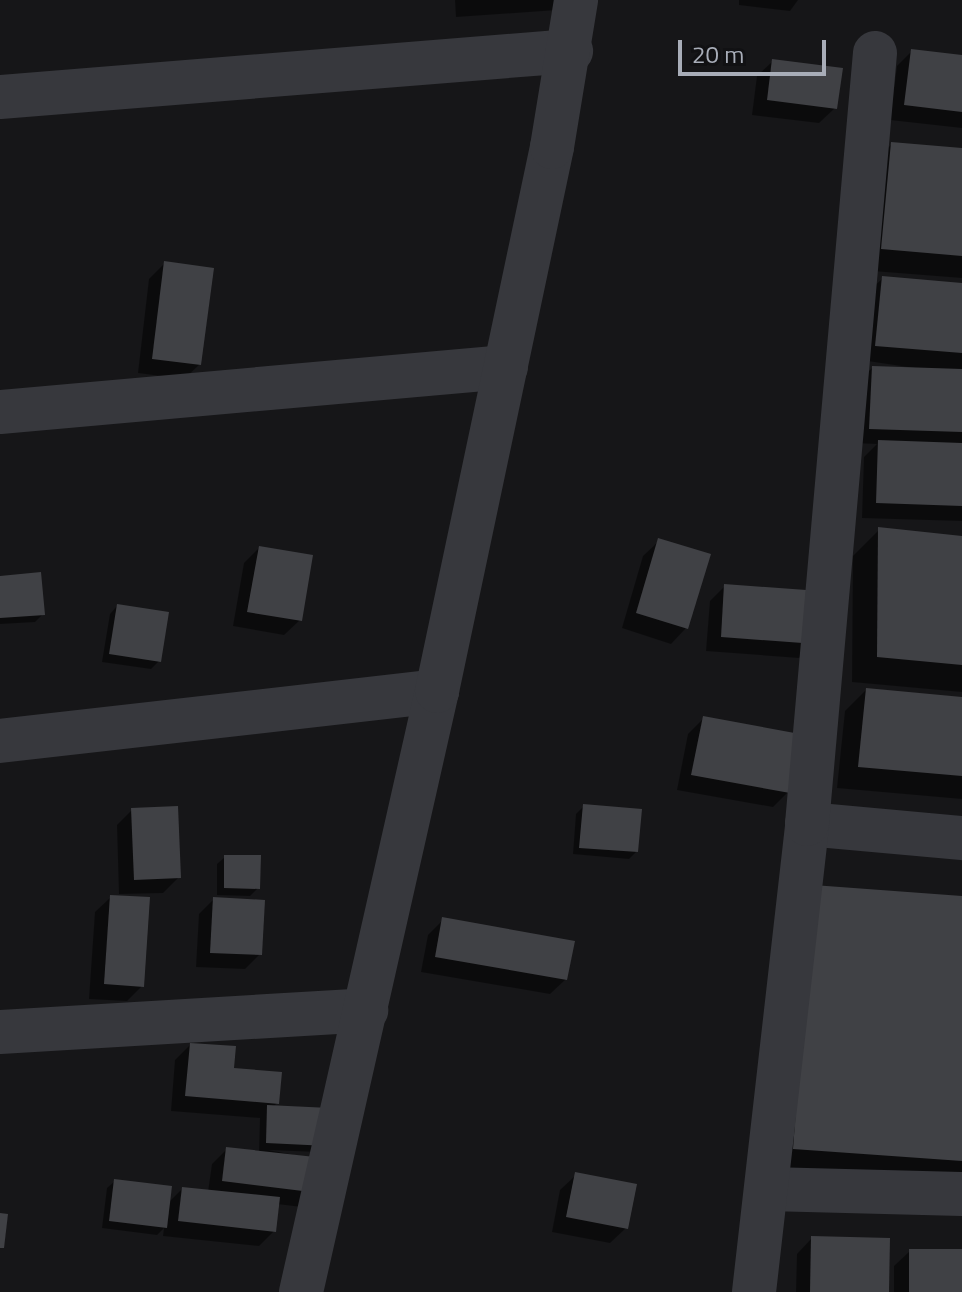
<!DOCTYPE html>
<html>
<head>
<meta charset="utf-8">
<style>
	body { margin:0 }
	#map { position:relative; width:962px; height:1292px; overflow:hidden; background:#161618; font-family:"Titillium Web",sans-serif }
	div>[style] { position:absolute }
	.shadow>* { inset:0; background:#0007 }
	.building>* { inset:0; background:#404145 }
	.street>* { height:44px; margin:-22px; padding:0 22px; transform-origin:22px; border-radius:22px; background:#37383d }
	span { translate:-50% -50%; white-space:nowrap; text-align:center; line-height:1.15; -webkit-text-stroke:6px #111113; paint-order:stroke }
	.scale { position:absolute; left:678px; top:40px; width:148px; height:36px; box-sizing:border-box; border:4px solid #a8adb8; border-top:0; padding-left:10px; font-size:24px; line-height:28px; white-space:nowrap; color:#a8adb8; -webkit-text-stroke:6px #111113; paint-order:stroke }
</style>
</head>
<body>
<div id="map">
	<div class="shadow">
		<i style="clip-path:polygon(455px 0,568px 0,557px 10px,456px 17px)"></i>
		<i style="clip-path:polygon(739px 0,798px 0,790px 11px,739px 5px)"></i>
		<i style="clip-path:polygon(912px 51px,962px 57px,962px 128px,890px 120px,897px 66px)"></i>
		<i style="clip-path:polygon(773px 61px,835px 108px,819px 123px,752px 115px,757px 76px)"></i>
		<i style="clip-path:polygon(892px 144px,962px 150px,962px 278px,860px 270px,870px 165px)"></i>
		<i style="clip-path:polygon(165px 263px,200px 364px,184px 379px,138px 373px,149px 279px)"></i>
		<i style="clip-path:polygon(883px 278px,962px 285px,962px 521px,862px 518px,864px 457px,877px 444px,854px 443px,857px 383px,872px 368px,928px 370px,861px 360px,867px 293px)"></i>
		<i style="clip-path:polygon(879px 530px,962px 538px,962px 692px,852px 682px,853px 556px)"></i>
		<i style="clip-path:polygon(659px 541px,686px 628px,671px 644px,622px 628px,643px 556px)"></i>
		<i style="clip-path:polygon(259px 548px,300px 620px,284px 635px,233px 626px,244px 563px)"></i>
		<i style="clip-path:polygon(0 578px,43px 614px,35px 622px,0 624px)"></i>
		<i style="clip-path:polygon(725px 586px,814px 643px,799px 658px,706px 651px,710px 601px)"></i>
		<i style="clip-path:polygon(117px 606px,159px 661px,151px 669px,102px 662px,110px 614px)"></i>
		<i style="clip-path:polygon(866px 690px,962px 699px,962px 799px,837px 788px,845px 711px)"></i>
		<i style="clip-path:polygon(703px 719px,788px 792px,773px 807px,677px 790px,688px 734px)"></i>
		<i style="clip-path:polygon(584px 806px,636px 852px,629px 859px,573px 854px,576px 814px)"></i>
		<i style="clip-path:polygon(132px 810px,179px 877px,163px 893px,119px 894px,117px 825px)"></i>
		<i style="clip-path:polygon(225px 857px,258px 888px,250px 896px,217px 895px,217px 864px)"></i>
		<i style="clip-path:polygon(111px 897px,142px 986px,127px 1001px,89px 999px,95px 912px)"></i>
		<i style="clip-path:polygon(962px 898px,962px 1188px,768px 1174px,787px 914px)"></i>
		<i style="clip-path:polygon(214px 899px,260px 954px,245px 969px,196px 967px,199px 914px)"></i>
		<i style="clip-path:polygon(443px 920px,566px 979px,550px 994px,421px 972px,428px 935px)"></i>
		<i style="clip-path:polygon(190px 1045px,277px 1103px,273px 1107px,326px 1145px,319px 1152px,268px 1150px,321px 1160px,302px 1207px,277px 1204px,274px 1231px,259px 1246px,163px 1236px,164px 1228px,157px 1235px,102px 1228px,107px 1188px,115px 1181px,168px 1203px,182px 1189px,208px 1192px,212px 1164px,227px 1149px,259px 1153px,260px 1118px,171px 1111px,175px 1060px)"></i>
		<i style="clip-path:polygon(576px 1175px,626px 1228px,610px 1243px,552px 1232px,560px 1190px)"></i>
		<i style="clip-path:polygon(812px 1238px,887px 1292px,796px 1292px,797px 1254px)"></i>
		<i style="clip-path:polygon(910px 1251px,962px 1251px,962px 1292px,894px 1292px,894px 1266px)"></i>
	</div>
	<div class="building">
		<i style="clip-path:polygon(911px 49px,962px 55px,962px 112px,904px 105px)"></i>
		<i style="clip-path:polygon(772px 59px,843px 68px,837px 109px,767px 100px)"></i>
		<i style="clip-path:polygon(891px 142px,962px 148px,962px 256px,881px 249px)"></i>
		<i style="clip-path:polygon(164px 261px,214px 268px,201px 365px,152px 359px)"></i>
		<i style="clip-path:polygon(882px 276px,962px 283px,962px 353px,875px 346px)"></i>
		<i style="clip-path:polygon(872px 366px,962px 369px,962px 432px,869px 429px)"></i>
		<i style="clip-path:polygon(878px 440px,962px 443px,962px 506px,876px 503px)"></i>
		<i style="clip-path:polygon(878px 527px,962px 536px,962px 665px,877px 657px)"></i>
		<i style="clip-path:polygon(658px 538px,711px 554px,688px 629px,636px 613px)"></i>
		<i style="clip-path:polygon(259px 546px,313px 555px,302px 621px,247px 612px)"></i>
		<i style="clip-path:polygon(41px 572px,45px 615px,0 618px,0 576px)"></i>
		<i style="clip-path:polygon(724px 584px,820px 591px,816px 644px,721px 637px)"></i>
		<i style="clip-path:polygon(117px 604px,169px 612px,161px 662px,109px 654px)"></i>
		<i style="clip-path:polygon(866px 688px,962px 697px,962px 776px,858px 767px)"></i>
		<i style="clip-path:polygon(703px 716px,800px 734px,790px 793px,691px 775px)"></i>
		<i style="clip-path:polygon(583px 804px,642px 809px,638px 852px,579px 848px)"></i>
		<i style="clip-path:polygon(178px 806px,181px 878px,134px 880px,131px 808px)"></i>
		<i style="clip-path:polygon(224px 855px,261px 855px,260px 889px,224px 888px)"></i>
		<i style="clip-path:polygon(813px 885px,962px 896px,962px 1161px,793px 1149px)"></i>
		<i style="clip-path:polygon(110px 895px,150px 897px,144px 987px,104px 984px)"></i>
		<i style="clip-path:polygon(213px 897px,265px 900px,262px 955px,210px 953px)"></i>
		<i style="clip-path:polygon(442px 917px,575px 941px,567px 980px,435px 957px)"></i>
		<i style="clip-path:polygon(190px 1043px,236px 1046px,234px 1068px,282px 1072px,279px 1104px,185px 1096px)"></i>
		<i style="clip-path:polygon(267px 1105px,330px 1108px,328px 1146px,266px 1143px)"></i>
		<i style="clip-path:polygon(226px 1147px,324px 1158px,319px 1193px,222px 1181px)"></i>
		<i style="clip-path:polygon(575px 1172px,637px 1184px,628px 1229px,566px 1217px)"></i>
		<i style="clip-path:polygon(114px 1179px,172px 1186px,167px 1228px,109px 1221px)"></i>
		<i style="clip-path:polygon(182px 1187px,280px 1197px,276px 1232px,178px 1221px)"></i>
		<i style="clip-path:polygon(0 1213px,8px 1214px,4px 1248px,0 1248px)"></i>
		<i style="clip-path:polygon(811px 1236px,890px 1238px,889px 1292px,810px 1292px)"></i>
		<i style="clip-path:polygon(909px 1249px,962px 1249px,962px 1292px,909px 1292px)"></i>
	</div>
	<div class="street">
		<i style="left:0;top:97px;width:573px;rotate:-4.61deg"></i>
		<i style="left:0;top:412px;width:508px;rotate:-5.08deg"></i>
		<i style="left:0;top:741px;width:440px;rotate:-6.5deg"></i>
		<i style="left:807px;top:824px;width:156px;rotate:5.2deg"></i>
		<i style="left:0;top:1032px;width:367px;rotate:-3.4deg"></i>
		<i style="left:768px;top:1189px;width:194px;rotate:1.5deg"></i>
		<i style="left:301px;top:1292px;width:616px;rotate:-77.25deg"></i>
		<i style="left:437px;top:691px;width:556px;rotate:-78.06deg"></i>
		<i style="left:552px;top:147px;width:149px;rotate:-80.7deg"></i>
		<i style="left:754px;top:1292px;width:471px;rotate:-83.5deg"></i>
		<i style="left:807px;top:824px;width:774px;rotate:-84.96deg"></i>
	</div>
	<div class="scale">20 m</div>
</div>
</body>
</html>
